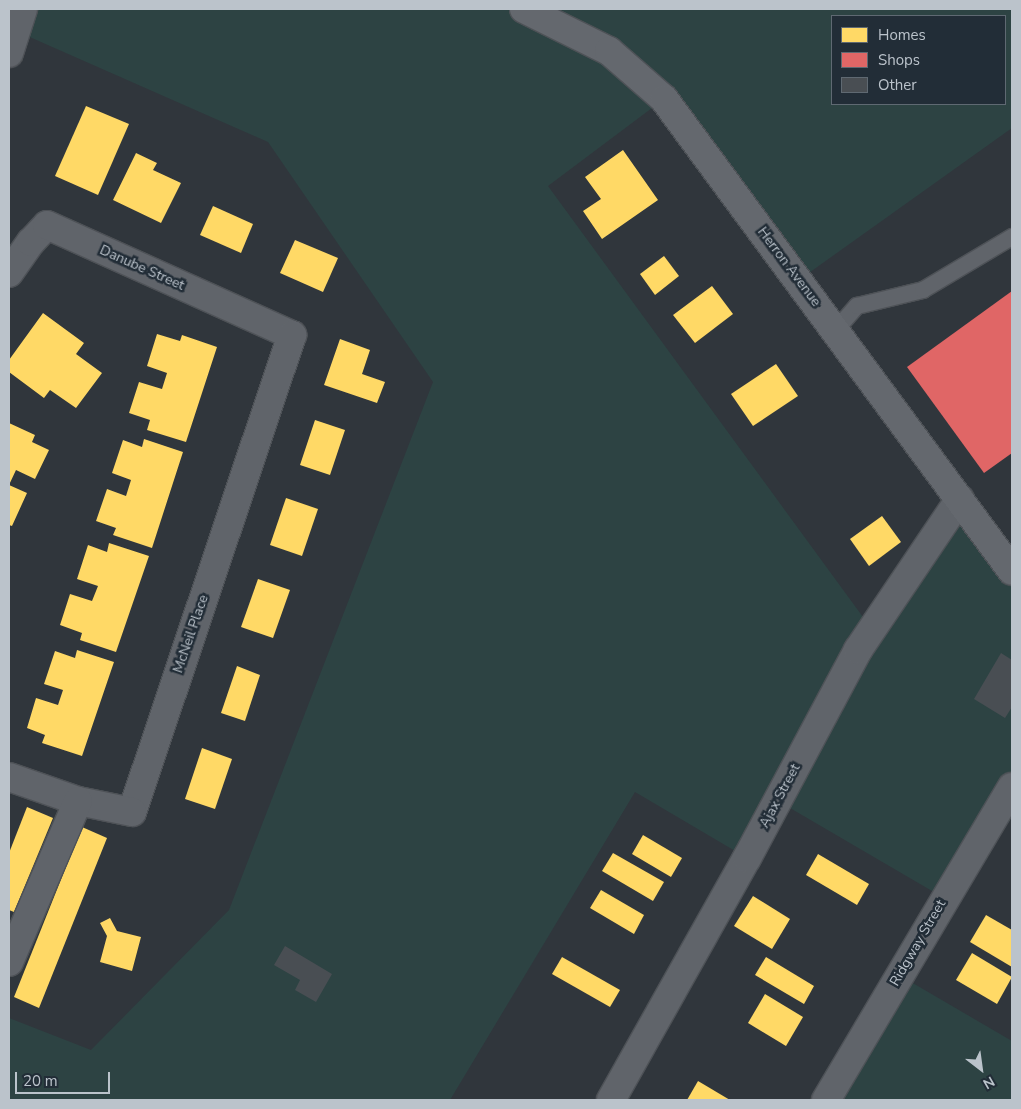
<!DOCTYPE html>
<html>
<head>
<meta charset="utf-8">
<style>
	body { margin:0 }
	#map { position:relative; width:1021px; height:1109px; overflow:hidden; background:#30363c; font-family:"Nunito Sans",sans-serif }
	div>[style] { position:absolute }
	.green>* { inset:0; background:#2d4343 }
	.homes>* { inset:0; background:#ffd966 }
	.shops>* { inset:0; background:#e06666 }
	.building>* { inset:0; background:#494e53 }
	.roads { filter:drop-shadow(1px 0 #4e5257) drop-shadow(-1px 0 #4e5257) drop-shadow(0 1px #4e5257) drop-shadow(0 -1px #4e5257) }
	.lane>* { height:16px; margin:-8px; padding:0 8px; transform-origin:8px; border-radius:8px; background:#60646a }
	.street>* { height:28px; margin:-14px; padding:0 14px; transform-origin:14px; border-radius:14px; background:#60646a }
	.secondary>* { height:28px; margin:-14px; padding:0 14px; transform-origin:14px; border-radius:14px; background:#64686e }
	span { translate:-50% -50%; white-space:nowrap; text-align:center; line-height:1.15; -webkit-text-stroke:5px #222d37; paint-order:stroke }
	.street-label { font-size:14px; color:#bbc3cb }
	.frame { position:absolute; inset:0; border:10px solid #bbc3cb; pointer-events:none }
	.legend { position:absolute; left:831px; top:15px; width:175px; height:90px; box-sizing:border-box; background:#222d37; border:1px solid #5f6972; margin:0; padding:6px 9px; list-style:none; font-size:15px; color:#bbc3cb }
	.legend li { display:flex; align-items:center; gap:10px; height:25px }
	.legend b { width:25px; border:1px solid #5f6972 }
	.north { position:absolute; left:956px; top:1044px; width:50px; height:50px; -webkit-text-stroke:4px #222d37; paint-order:stroke; rotate:150deg; font-size:14px; font-weight:700; line-height:20px; text-align:center; color:#bbc3cb }
	.north::after { content:''; display:block; margin:auto; width:18px; height:22px; background:#bbc3cb; clip-path:polygon(50% 0,100% 100%,50% 72%,0 100%) }
	.scale { position:absolute; left:15px; top:1072px; width:95px; height:22px; box-sizing:border-box; border:2px solid #bbc3cb; border-top:0; padding-left:6px; font-size:15px; line-height:18px; white-space:nowrap; color:#bbc3cb; -webkit-text-stroke:4px #222d37; paint-order:stroke }
</style>
</head>
<body>
<div id="map">
	<div class="green">
		<i style="clip-path:polygon(evenodd,23px 9px,1012px 9px,1012px 128px,799px 280px,664px 99px,548px 186px,871px 628px,960px 499px,1012px 571px,1012px 787px,944px 898px,778px 801px,747px 858px,635px 792px,450px 1100px,9px 1100px,9px 1018px,91px 1050px,229px 910px,433px 382px,268px 142px,16px 31px,23px 9px,832px 16px,1005px 16px,1005px 104px,832px 104px,832px 16px)"></i>
		<i style="clip-path:polygon(899px 975px,1012px 1041px,1012px 1100px,826px 1100px)"></i>
	</div>
	<div class="homes">
		<i style="clip-path:polygon(86px 106px,129px 124px,98px 195px,55px 176px)"></i>
		<i style="clip-path:polygon(623px 150px,658px 200px,602px 239px,583px 211px,601px 199px,585px 177px)"></i>
		<i style="clip-path:polygon(136px 153px,157px 163px,153px 170px,181px 183px,161px 223px,113px 200px)"></i>
		<i style="clip-path:polygon(213px 206px,253px 224px,241px 253px,200px 235px)"></i>
		<i style="clip-path:polygon(295px 240px,338px 258px,323px 292px,280px 273px)"></i>
		<i style="clip-path:polygon(664px 256px,679px 276px,655px 295px,640px 274px)"></i>
		<i style="clip-path:polygon(712px 286px,733px 314px,695px 343px,673px 315px)"></i>
		<i style="clip-path:polygon(43px 313px,84px 343px,76px 354px,102px 373px,76px 408px,50px 390px,44px 398px,9px 372px,9px 360px)"></i>
		<i style="clip-path:polygon(157px 334px,180px 341px,182px 335px,217px 347px,186px 442px,147px 430px,150px 420px,129px 413px,139px 382px,162px 389px,167px 373px,147px 366px)"></i>
		<i style="clip-path:polygon(340px 339px,370px 350px,362px 374px,385px 382px,377px 403px,324px 385px)"></i>
		<i style="clip-path:polygon(776px 364px,798px 396px,753px 426px,731px 394px)"></i>
		<i style="clip-path:polygon(315px 420px,345px 430px,330px 475px,300px 465px)"></i>
		<i style="clip-path:polygon(9px 423px,35px 435px,32px 442px,49px 450px,35px 479px,16px 470px,9px 485px,27px 493px,12px 526px,9px 525px)"></i>
		<i style="clip-path:polygon(144px 439px,183px 452px,152px 548px,113px 535px,116px 528px,96px 521px,107px 489px,126px 496px,131px 480px,112px 473px,123px 440px,142px 447px)"></i>
		<i style="clip-path:polygon(286px 498px,318px 509px,302px 556px,270px 545px)"></i>
		<i style="clip-path:polygon(882px 516px,901px 542px,869px 566px,850px 539px)"></i>
		<i style="clip-path:polygon(109px 543px,149px 556px,116px 652px,80px 640px,82px 633px,60px 625px,70px 594px,92px 601px,98px 586px,77px 579px,88px 545px,107px 552px)"></i>
		<i style="clip-path:polygon(258px 579px,290px 590px,273px 638px,241px 627px)"></i>
		<i style="clip-path:polygon(77px 650px,114px 662px,82px 756px,42px 743px,45px 735px,27px 728px,36px 698px,58px 705px,63px 690px,44px 684px,55px 651px,75px 658px)"></i>
		<i style="clip-path:polygon(237px 666px,260px 675px,245px 721px,221px 713px)"></i>
		<i style="clip-path:polygon(202px 748px,232px 759px,215px 809px,185px 799px)"></i>
		<i style="clip-path:polygon(27px 807px,53px 818px,14px 912px,9px 910px,9px 853px)"></i>
		<i style="clip-path:polygon(82px 827px,107px 838px,39px 1008px,14px 997px)"></i>
		<i style="clip-path:polygon(643px 835px,682px 858px,671px 877px,632px 854px)"></i>
		<i style="clip-path:polygon(613px 853px,664px 882px,653px 901px,602px 871px)"></i>
		<i style="clip-path:polygon(818px 854px,869px 884px,857px 905px,806px 875px)"></i>
		<i style="clip-path:polygon(601px 890px,644px 915px,634px 934px,590px 908px)"></i>
		<i style="clip-path:polygon(753px 896px,790px 919px,772px 949px,734px 926px)"></i>
		<i style="clip-path:polygon(986px 915px,1012px 930px,1012px 967px,970px 942px)"></i>
		<i style="clip-path:polygon(110px 918px,117px 931px,141px 937px,132px 971px,100px 962px,107px 936px,100px 923px)"></i>
		<i style="clip-path:polygon(972px 953px,1012px 977px,997px 1004px,956px 980px)"></i>
		<i style="clip-path:polygon(562px 957px,620px 990px,610px 1007px,552px 974px)"></i>
		<i style="clip-path:polygon(766px 957px,814px 986px,804px 1004px,755px 975px)"></i>
		<i style="clip-path:polygon(765px 994px,803px 1017px,786px 1046px,748px 1023px)"></i>
		<i style="clip-path:polygon(698px 1081px,730px 1100px,687px 1100px)"></i>
	</div>
	<div class="shops">
		<i style="clip-path:polygon(1012px 291px,1012px 453px,984px 473px,907px 367px)"></i>
	</div>
	<div class="building">
		<i style="clip-path:polygon(1001px 653px,1012px 660px,1012px 707px,1005px 718px,974px 699px)"></i>
		<i style="clip-path:polygon(285px 946px,332px 974px,316px 1002px,295px 990px,300px 980px,274px 965px)"></i>
	</div>
	<div class="roads">
		<div class="lane">
			<i style="left:836px;top:330px;width:32px;rotate:-49deg"></i>
			<i style="left:857px;top:306px;width:68px;rotate:-13.6deg"></i>
			<i style="left:923px;top:290px;width:104px;rotate:-30.8deg"></i>
		</div>
		<div class="street">
			<i style="left:9px;top:53px;width:46px;rotate:-72.3deg"></i>
			<i style="left:9px;top:273px;width:38px;rotate:-55deg"></i>
			<i style="left:31px;top:242px;width:23px;rotate:-47deg"></i>
			<i style="left:47px;top:225px;width:269px;rotate:24.2deg"></i>
			<i style="left:292px;top:335px;width:503px;rotate:108.54deg"></i>
			<i style="left:132px;top:812px;width:55px;rotate:-168.5deg"></i>
			<i style="left:78px;top:801px;width:73px;rotate:-160.8deg"></i>
			<i style="left:9px;top:962px;width:175px;rotate:-66.8deg"></i>
			<i style="left:611px;top:1100px;width:278px;rotate:-60.7deg"></i>
			<i style="left:747px;top:858px;width:236px;rotate:-61.9deg"></i>
			<i style="left:858px;top:650px;width:182px;rotate:-56deg"></i>
			<i style="left:826px;top:1100px;width:364px;rotate:-59.3deg"></i>
		</div>
		<div class="secondary">
			<i style="left:524px;top:9px;width:95px;rotate:26.3deg"></i>
			<i style="left:609px;top:51px;width:73px;rotate:41.1deg"></i>
			<i style="left:664px;top:99px;width:586px;rotate:53.6deg"></i>
		</div>
	</div>
	<div class="street-label">
		<span style="left:789px;top:267px;rotate:53deg">Herron Avenue</span>
		<span style="left:142px;top:268px;rotate:24deg">Danube Street</span>
		<span style="left:191px;top:634px;rotate:-71deg">McNeil Place</span>
		<span style="left:780px;top:796px;rotate:-62deg">Ajax Street</span>
		<span style="left:918px;top:943px;rotate:-60deg">Ridgway Street</span>
	</div>
	<div class="frame"></div>
	<ul class="legend">
	<li><b style="height:14px;background:#ffd966"></b>Homes</li>
	<li><b style="height:14px;background:#e06666"></b>Shops</li>
	<li><b style="height:14px;background:#494e53"></b>Other</li>
	</ul>
	<div class="north">N</div>
	<div class="scale">20 m</div>
</div>
</body>
</html>
